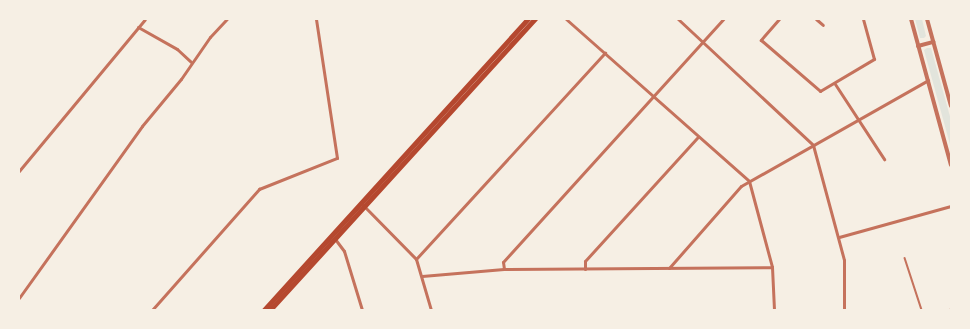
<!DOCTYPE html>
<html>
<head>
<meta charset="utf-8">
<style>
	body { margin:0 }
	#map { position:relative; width:970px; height:329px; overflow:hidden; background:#f6efe4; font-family:"Open Sans",sans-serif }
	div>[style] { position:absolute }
	.green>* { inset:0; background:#e2e4dc }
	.service>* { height:1.5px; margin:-0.75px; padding:0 0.75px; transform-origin:0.75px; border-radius:0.75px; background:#c5725c }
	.minor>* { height:3px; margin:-1.5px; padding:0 1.5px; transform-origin:1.5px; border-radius:1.5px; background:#c5725c }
	.tertiary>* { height:4px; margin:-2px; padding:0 2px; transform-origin:2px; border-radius:2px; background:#c5725c }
	.secondary>* { height:4.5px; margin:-2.25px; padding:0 2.25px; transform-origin:2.25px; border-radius:2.25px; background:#b5482f }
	span { translate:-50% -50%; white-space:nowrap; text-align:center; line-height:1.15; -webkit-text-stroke:4px #f6efe4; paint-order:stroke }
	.frame { position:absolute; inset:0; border:20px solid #f6efe4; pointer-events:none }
</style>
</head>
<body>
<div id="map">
	<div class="green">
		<i style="clip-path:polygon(915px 19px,922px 19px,926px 36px,924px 38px,920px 38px)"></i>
		<i style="clip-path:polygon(927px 48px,931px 48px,951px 120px,951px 148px,924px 50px)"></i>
	</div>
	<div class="service">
		<i style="left:905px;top:258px;width:55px;rotate:71.9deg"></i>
	</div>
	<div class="minor">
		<i style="left:566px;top:19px;width:244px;rotate:41.5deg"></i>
		<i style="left:749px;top:181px;width:89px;rotate:75deg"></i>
		<i style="left:772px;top:267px;width:43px;rotate:87.3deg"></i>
		<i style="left:678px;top:19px;width:185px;rotate:43deg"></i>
		<i style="left:813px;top:145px;width:119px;rotate:74.9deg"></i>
		<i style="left:844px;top:260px;width:50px;rotate:90deg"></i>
		<i style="left:779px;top:19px;width:28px;rotate:131deg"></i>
		<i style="left:761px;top:40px;width:78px;rotate:40.8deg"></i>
		<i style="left:820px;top:91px;width:63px;rotate:-30.7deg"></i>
		<i style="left:874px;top:59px;width:41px;rotate:-105.4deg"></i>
		<i style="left:816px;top:19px;width:9px;rotate:41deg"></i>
		<i style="left:138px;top:27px;width:45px;rotate:29.4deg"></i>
		<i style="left:177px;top:49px;width:19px;rotate:43deg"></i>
		<i style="left:835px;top:84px;width:90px;rotate:56.8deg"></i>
		<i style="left:19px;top:171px;width:197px;rotate:-50.3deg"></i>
		<i style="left:361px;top:203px;width:78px;rotate:45.5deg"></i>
		<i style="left:416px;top:259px;width:53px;rotate:73.6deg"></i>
		<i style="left:839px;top:237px;width:116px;rotate:-15.5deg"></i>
		<i style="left:335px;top:239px;width:15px;rotate:53deg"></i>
		<i style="left:344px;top:251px;width:62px;rotate:73deg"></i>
		<i style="left:416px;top:259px;width:280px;rotate:-47.5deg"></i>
		<i style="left:669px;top:268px;width:109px;rotate:-48.7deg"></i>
		<i style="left:741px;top:186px;width:215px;rotate:-29.5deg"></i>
		<i style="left:504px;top:269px;width:7px;rotate:-98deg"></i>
		<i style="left:503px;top:262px;width:328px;rotate:-47.8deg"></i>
		<i style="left:585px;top:269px;width:8px;rotate:-90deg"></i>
		<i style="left:585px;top:261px;width:168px;rotate:-47.7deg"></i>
		<i style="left:422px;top:276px;width:82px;rotate:-4.9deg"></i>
		<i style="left:504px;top:269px;width:268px;rotate:-0.4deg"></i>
		<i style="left:19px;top:298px;width:211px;rotate:-54.4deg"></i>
		<i style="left:142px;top:126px;width:61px;rotate:-50.3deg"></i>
		<i style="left:181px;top:79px;width:51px;rotate:-55.4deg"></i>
		<i style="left:210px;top:37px;width:25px;rotate:-47deg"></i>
		<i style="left:152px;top:310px;width:162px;rotate:-48.5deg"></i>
		<i style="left:259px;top:189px;width:84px;rotate:-21.7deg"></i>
		<i style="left:337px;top:158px;width:141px;rotate:-98.6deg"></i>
		<i style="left:949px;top:310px;width:2px;rotate:-27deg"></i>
	</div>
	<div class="tertiary">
		<i style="left:911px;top:19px;width:151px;rotate:74.7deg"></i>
		<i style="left:927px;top:19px;width:90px;rotate:74.6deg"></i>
		<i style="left:918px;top:46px;width:16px;rotate:-15deg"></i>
	</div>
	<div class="secondary">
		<i style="left:264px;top:310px;width:393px;rotate:-47.8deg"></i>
		<i style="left:270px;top:310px;width:394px;rotate:-47.7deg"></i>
	</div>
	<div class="frame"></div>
</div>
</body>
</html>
